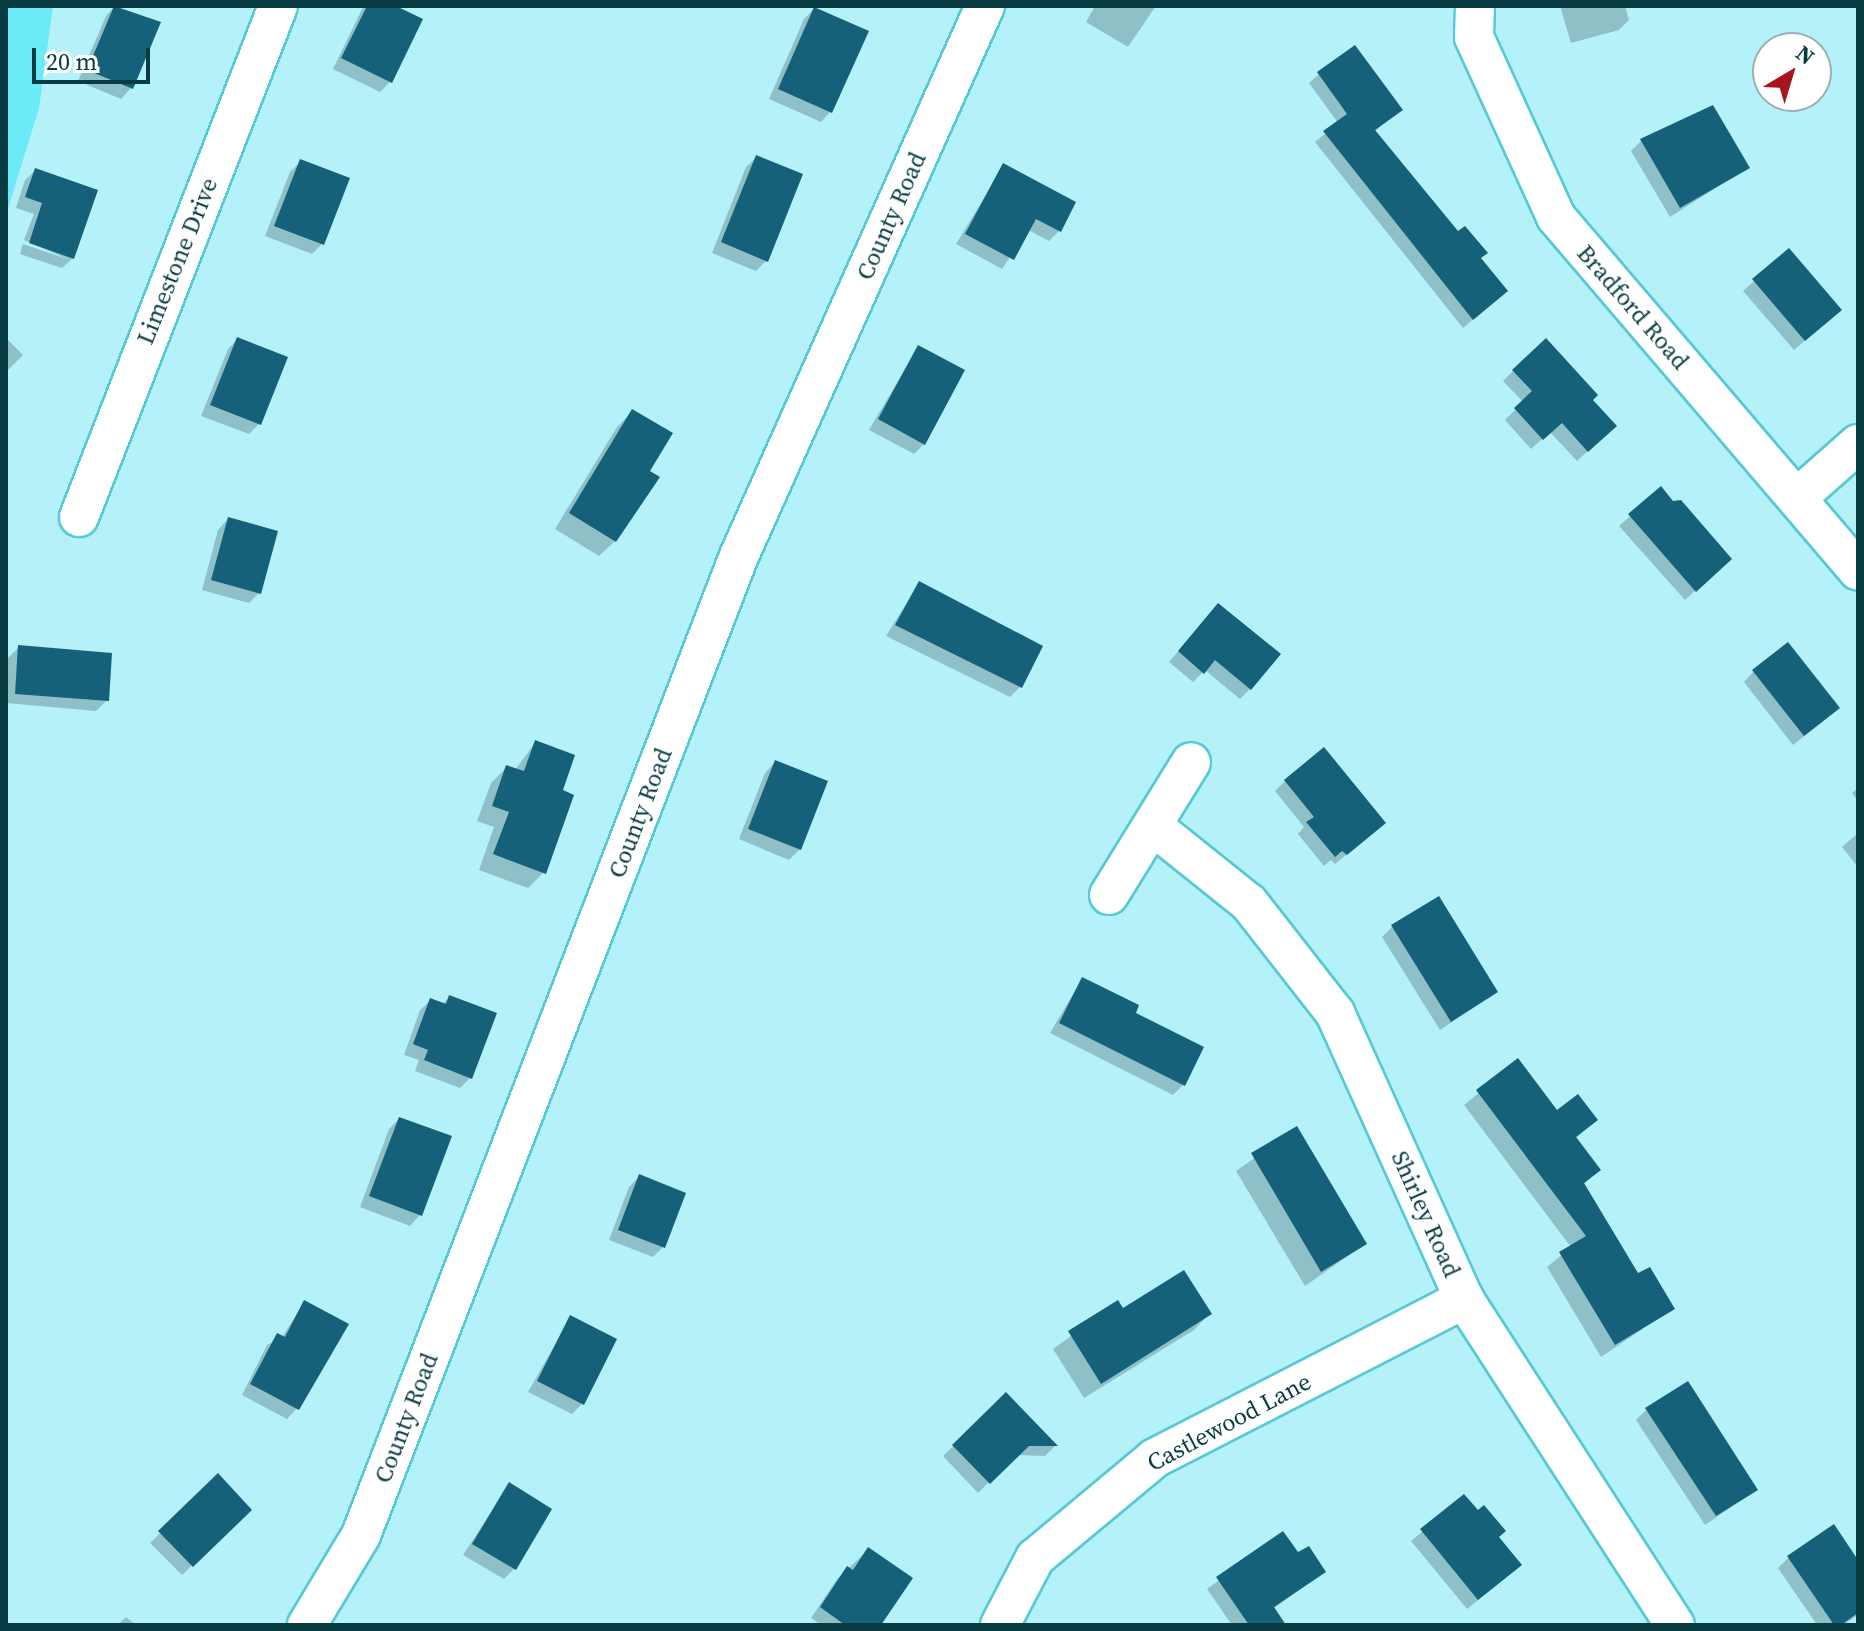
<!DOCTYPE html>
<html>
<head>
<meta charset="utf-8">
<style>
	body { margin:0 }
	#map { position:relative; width:1864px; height:1631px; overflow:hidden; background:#b4f1f9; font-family:"Source Serif 4",serif }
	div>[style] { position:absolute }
	.green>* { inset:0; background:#6beaf8 }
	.shadow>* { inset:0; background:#0003 }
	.building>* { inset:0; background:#16617a }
	.roads { filter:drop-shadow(2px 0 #56c9d6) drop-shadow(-2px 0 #56c9d6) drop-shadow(0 2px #56c9d6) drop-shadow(0 -2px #56c9d6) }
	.minor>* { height:38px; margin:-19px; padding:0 19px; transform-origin:19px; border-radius:19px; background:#fff }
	span { translate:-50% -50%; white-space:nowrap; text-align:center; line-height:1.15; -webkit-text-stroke:8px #fff; paint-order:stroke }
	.street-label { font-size:24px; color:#083c42 }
	.frame { position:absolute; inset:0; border:8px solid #083c42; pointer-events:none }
	.north { position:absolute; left:1752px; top:32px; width:80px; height:80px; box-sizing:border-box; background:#fff; border:2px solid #9cb1b3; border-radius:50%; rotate:38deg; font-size:22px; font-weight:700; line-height:32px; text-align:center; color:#083c42 }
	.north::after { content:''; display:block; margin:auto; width:28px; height:36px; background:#a9151d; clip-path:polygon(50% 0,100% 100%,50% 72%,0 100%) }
	.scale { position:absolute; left:32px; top:48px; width:118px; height:36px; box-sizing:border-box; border:4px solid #083c42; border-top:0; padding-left:10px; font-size:24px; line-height:28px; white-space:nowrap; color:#083c42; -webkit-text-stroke:6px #fff; paint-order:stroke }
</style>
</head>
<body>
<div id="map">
	<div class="green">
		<i style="clip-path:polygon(6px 6px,53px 6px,39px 108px,6px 215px)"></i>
	</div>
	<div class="shadow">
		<i style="clip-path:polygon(115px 6px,159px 23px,131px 88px,121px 99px,78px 81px,106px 16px)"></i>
		<i style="clip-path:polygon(392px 6px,390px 82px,380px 92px,333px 69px,363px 7px)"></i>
		<i style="clip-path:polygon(1095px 6px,1156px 6px,1128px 47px,1086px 22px)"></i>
		<i style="clip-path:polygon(1560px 6px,1625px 6px,1629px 20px,1619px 30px,1571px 43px)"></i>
		<i style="clip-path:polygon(814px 9px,831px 111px,821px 122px,769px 99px,804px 19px)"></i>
		<i style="clip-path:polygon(1319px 74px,1400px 110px,1374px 132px,1479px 259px,1495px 300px,1463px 328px,1315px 142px,1338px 123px,1309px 83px)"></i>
		<i style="clip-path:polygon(1712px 107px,1747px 168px,1670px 217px,1631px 151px,1641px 141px)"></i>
		<i style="clip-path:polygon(757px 157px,766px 261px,756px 271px,712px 253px,746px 167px)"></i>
		<i style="clip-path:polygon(300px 162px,322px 244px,312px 254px,265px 236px,290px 172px)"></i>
		<i style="clip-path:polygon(1004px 165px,1059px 231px,1049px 241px,1028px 230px,1002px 269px,956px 244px)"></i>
		<i style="clip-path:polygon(36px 170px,73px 258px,62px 268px,20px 254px,23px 244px,70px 260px,24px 240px,34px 214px,16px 208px,25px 180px)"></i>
		<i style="clip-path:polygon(1788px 251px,1829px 320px,1794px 350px,1743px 291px)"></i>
		<i style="clip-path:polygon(6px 338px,23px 355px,6px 372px)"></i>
		<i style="clip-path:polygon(238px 339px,259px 424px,249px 434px,201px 416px,228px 349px)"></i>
		<i style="clip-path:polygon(918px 347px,924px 444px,914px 454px,869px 430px)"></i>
		<i style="clip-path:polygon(1513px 371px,1590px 400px,1604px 436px,1577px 461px,1550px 432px,1531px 449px,1505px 420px,1523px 402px,1503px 381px)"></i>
		<i style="clip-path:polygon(633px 411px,647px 472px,615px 541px,599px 556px,555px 529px,617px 427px)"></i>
		<i style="clip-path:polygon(1661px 489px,1719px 569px,1685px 600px,1619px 526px)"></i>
		<i style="clip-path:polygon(228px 519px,259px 593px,249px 603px,202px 590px,218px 530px)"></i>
		<i style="clip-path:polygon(919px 583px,1020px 687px,1010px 697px,886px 636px)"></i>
		<i style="clip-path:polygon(1208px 616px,1250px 689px,1240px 699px,1205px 670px,1193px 682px,1169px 662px)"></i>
		<i style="clip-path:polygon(19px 647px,107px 700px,96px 711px,6px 703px,8px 658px)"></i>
		<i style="clip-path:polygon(1754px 671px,1827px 718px,1793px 745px,1744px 682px)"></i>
		<i style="clip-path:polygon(535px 743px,560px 792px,544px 872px,528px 888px,479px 870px,494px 827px,477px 821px,491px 783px,507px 767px,515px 770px)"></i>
		<i style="clip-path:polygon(775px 762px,800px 849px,789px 860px,739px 839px,765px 773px)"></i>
		<i style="clip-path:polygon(1285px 781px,1373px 833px,1335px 864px,1331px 860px,1324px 866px,1298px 834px,1304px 827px,1275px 791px)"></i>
		<i style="clip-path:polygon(1858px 788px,1858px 801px,1852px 793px)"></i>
		<i style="clip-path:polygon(1858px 833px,1858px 867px,1842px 847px)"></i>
		<i style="clip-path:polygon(1392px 927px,1496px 992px,1440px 1030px,1382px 937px)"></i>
		<i style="clip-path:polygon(1082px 979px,1133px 1013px,1183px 1085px,1173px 1095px,1050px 1033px)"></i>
		<i style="clip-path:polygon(450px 997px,470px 1078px,460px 1088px,415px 1071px,419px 1060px,404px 1055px,420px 1010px,431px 1000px,442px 1004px)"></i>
		<i style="clip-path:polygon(1518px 1061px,1557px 1112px,1595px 1120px,1575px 1139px,1599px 1170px,1583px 1185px,1638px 1276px,1672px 1309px,1601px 1357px,1547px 1267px,1571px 1247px,1464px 1105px)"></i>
		<i style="clip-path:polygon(399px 1119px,420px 1215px,410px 1226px,360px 1207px,389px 1129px)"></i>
		<i style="clip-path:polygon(1296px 1129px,1365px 1244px,1305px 1286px,1236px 1171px)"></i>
		<i style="clip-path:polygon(639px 1177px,663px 1247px,653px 1257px,609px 1240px,629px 1187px)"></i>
		<i style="clip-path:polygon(304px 1303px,297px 1408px,287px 1419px,242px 1395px,267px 1345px,282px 1337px)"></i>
		<i style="clip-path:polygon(1117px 1303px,1122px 1311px,1209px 1314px,1194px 1330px,1084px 1398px,1053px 1349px)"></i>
		<i style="clip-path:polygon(570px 1318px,582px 1404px,572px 1414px,528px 1392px)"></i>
		<i style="clip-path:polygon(1006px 1395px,1055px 1446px,1045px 1456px,1016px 1455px,978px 1493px,943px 1456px)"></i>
		<i style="clip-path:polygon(1646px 1410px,1756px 1490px,1705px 1525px,1636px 1420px)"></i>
		<i style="clip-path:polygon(218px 1476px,249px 1510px,182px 1575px,150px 1543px)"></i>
		<i style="clip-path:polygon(509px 1485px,514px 1569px,504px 1579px,463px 1555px)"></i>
		<i style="clip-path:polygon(1464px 1497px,1496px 1537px,1509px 1575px,1467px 1609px,1411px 1541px)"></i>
		<i style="clip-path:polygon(1283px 1534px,1298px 1555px,1324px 1571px,1273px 1609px,1275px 1625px,1232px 1625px,1207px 1589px)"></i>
		<i style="clip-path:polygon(868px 1550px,878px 1625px,821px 1625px,811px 1618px,837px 1579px)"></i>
		<i style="clip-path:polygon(1789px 1557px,1858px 1564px,1858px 1615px,1843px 1625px,1817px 1625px,1778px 1568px)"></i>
		<i style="clip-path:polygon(126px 1617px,136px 1625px,118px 1625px)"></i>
	</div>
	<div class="building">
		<i style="clip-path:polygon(114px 6px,161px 22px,133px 89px,87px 70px)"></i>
		<i style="clip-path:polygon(367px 6px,396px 6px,423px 19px,392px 83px,341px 58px)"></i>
		<i style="clip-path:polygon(814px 7px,869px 31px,832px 113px,778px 89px)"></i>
		<i style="clip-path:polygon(1355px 45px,1403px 110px,1375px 130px,1458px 231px,1465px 226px,1488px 253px,1481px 258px,1508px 291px,1473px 320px,1323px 131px,1347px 114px,1317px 72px)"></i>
		<i style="clip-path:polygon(1713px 105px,1750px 168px,1680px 208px,1640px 139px)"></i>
		<i style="clip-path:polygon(756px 155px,803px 174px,768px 262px,721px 242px)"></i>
		<i style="clip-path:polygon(300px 159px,350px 178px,324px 245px,274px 226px)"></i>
		<i style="clip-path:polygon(1003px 163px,1076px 202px,1061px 232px,1036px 219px,1014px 260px,965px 234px)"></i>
		<i style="clip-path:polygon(35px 168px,98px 190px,74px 259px,29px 243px,42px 203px,25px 197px)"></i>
		<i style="clip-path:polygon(1789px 248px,1842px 310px,1805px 341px,1752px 279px)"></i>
		<i style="clip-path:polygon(237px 337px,288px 357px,261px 425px,210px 405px)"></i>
		<i style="clip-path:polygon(1546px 338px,1598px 395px,1593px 400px,1617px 426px,1588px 452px,1562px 423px,1543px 440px,1514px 408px,1532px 391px,1512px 370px)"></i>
		<i style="clip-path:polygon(918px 345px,965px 370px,925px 445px,878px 419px)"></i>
		<i style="clip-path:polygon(632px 409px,673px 433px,650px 471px,660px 477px,616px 542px,569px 513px)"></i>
		<i style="clip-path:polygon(1661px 486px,1673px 501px,1681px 500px,1732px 559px,1696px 592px,1628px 514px)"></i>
		<i style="clip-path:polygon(228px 517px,278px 531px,261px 594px,211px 580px)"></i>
		<i style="clip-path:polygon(919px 581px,1043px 646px,1022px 688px,895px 625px)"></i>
		<i style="clip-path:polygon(1218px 603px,1281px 654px,1251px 690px,1215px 660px,1204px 674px,1178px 651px)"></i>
		<i style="clip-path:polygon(1788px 642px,1840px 708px,1804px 736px,1752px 670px)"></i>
		<i style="clip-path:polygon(18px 645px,112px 653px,109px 701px,15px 694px)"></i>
		<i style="clip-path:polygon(535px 740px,575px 755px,563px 790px,574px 795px,546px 874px,493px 854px,509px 812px,492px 806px,506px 765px,524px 771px)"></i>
		<i style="clip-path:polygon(1324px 747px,1386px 823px,1347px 855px,1342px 851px,1335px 857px,1306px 822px,1314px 817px,1284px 780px)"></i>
		<i style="clip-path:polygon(775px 760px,828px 781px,801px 850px,748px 829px)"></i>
		<i style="clip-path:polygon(1439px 896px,1498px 992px,1451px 1022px,1391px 925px)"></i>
		<i style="clip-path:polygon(1082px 977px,1139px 1005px,1136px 1013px,1204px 1047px,1185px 1086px,1059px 1023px)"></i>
		<i style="clip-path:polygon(449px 995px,497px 1013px,472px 1079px,424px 1060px,428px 1050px,413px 1044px,430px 998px,446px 1004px)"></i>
		<i style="clip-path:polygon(1518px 1058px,1557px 1110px,1578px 1094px,1598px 1120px,1576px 1137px,1601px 1170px,1584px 1183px,1638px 1273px,1650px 1267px,1675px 1309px,1615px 1345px,1559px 1252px,1586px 1236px,1476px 1090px)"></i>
		<i style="clip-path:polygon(399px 1117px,452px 1136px,422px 1216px,369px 1196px)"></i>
		<i style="clip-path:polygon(1297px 1126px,1367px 1244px,1321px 1272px,1251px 1153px)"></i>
		<i style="clip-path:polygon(639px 1174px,686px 1193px,665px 1248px,618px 1230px)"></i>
		<i style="clip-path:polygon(1184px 1270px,1212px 1314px,1101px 1384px,1068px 1331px,1118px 1300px,1123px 1308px)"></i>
		<i style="clip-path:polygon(304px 1300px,349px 1324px,299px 1410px,250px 1384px,277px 1333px,285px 1337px)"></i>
		<i style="clip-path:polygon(570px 1315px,617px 1339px,584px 1405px,537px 1381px)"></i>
		<i style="clip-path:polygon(1688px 1381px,1758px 1490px,1716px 1516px,1645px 1408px)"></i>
		<i style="clip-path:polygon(1006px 1392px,1058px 1446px,1029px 1446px,990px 1484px,952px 1445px)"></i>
		<i style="clip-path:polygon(218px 1473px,252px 1510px,193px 1567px,158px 1531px)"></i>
		<i style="clip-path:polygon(509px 1482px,552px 1509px,516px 1570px,472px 1544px)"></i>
		<i style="clip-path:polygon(1464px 1494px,1478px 1510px,1484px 1505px,1506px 1531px,1499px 1537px,1522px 1565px,1478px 1600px,1420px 1529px)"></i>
		<i style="clip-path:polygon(1834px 1524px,1858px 1560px,1858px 1613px,1841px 1625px,1834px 1625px,1787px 1556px)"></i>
		<i style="clip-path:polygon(1283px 1531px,1298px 1552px,1309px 1546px,1326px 1572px,1274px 1607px,1286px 1625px,1249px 1625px,1216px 1577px)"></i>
		<i style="clip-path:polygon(868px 1547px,913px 1578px,881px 1625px,845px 1625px,820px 1607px,847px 1566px,853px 1570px)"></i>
	</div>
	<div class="roads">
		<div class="minor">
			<i style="left:1475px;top:6px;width:31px;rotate:92deg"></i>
			<i style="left:1474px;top:37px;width:198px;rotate:65.5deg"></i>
			<i style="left:1556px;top:217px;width:465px;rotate:49.5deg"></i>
			<i style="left:1798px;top:497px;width:80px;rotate:-41.5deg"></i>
			<i style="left:79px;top:517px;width:548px;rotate:-68.72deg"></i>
			<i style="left:1154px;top:827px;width:122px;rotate:38.7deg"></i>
			<i style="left:1249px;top:903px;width:140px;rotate:52deg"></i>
			<i style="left:1335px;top:1013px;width:314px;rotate:65.7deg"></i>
			<i style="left:1464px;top:1299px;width:388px;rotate:57.1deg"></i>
			<i style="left:1109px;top:895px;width:156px;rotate:-58.3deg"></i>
			<i style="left:307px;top:1625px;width:105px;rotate:-59deg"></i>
			<i style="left:361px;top:1535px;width:1049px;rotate:-68.89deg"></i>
			<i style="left:739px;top:556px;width:603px;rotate:-65.9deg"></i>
			<i style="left:1000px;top:1625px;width:76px;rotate:-62.4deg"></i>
			<i style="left:1035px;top:1558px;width:156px;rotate:-39.8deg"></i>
			<i style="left:1155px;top:1458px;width:348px;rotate:-27.2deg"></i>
		</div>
	</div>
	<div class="street-label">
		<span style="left:891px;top:216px;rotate:-66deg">County Road</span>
		<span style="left:177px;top:261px;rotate:-68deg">Limestone Drive</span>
		<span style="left:1633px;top:307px;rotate:49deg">Bradford Road</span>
		<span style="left:640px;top:813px;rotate:-69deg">County Road</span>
		<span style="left:1426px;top:1214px;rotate:66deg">Shirley Road</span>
		<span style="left:406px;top:1418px;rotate:-69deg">County Road</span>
		<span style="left:1229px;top:1422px;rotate:-28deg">Castlewood Lane</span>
	</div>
	<div class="frame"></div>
	<div class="north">N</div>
	<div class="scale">20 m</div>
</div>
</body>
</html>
